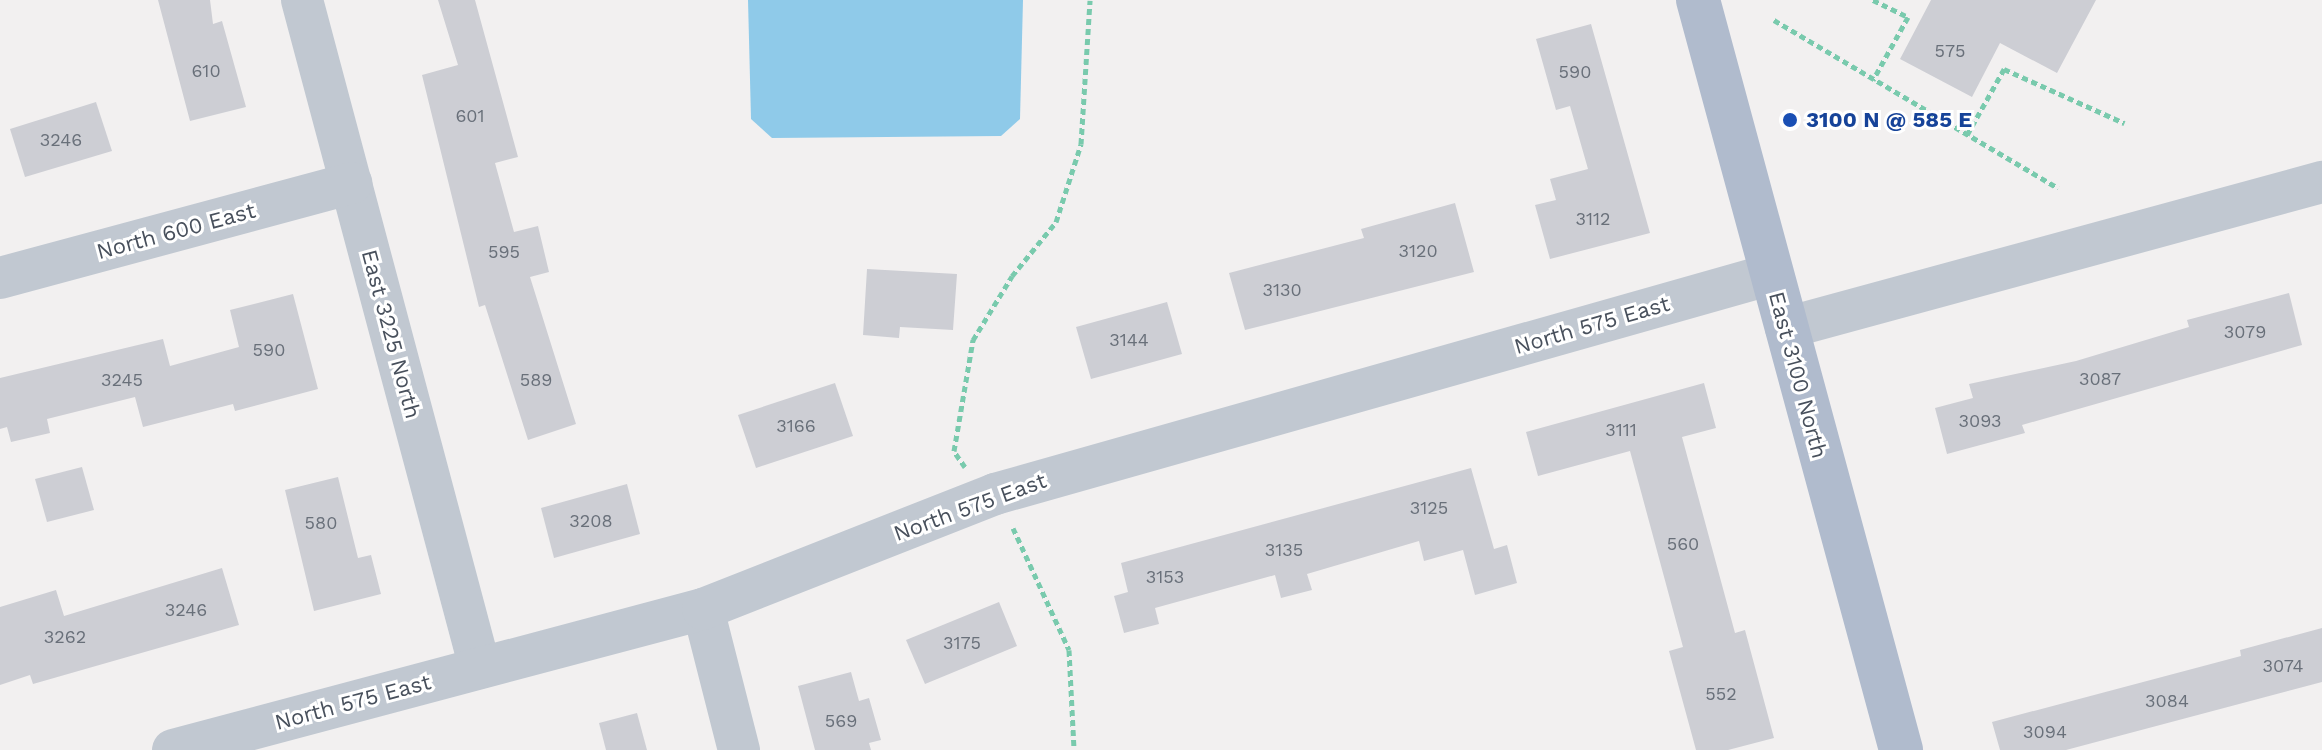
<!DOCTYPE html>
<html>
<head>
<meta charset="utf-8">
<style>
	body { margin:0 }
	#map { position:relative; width:2322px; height:750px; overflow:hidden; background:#f2f0f0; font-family:"Work Sans",sans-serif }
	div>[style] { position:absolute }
	.water>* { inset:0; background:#8fcae9 }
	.building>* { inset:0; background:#cdced4 }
	.path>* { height:5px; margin-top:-2.5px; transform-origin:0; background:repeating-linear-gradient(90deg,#79caad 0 6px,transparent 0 10px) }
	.minor>* { height:42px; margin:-21px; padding:0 21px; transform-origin:21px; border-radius:21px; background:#c1c8d1 }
	.major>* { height:44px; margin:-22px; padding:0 22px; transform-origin:22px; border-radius:22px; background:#b0bbcd }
	.dots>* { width:22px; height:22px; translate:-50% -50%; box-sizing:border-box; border:4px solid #fff; border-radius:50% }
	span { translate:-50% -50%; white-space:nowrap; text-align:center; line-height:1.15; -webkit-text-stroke:6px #fff; paint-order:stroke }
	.number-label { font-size:18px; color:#69707a }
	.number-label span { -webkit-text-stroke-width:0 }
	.transit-label { font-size:22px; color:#164399; font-weight:700 }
	.left { translate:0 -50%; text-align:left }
	.street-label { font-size:22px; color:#48505c }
</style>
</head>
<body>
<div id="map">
	<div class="water">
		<i style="clip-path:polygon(748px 0,1023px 0,1020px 119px,1001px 136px,772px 138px,751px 119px)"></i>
	</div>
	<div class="building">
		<i style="clip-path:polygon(158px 0,210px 0,213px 24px,222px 21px,246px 107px,190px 121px)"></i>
		<i style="clip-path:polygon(438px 0,475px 0,518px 157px,495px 163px,514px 232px,538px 226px,549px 272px,530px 277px,576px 424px,528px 440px,485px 305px,479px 307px,422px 75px,458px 65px)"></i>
		<i style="clip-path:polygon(1931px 0,2096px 0,2057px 73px,2000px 43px,1972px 97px,1900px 59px)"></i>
		<i style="clip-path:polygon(1591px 24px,1650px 233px,1550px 259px,1535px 205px,1556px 200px,1550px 179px,1588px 169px,1570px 106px,1556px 110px,1536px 39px)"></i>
		<i style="clip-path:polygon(96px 102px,112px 151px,25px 177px,10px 129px)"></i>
		<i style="clip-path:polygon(1455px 203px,1474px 272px,1245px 330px,1229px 273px,1364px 238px,1361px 229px)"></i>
		<i style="clip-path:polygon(867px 269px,957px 274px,953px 330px,900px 327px,899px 338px,863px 335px)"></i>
		<i style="clip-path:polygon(2289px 293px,2302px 345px,2022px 425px,2025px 433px,1947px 454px,1935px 408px,1973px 398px,1969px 384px,2076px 361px,2189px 327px,2187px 320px)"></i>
		<i style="clip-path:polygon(293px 294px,318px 389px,235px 411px,233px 404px,143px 427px,135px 397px,47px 419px,50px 433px,11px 442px,7px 427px,0 429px,0 378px,163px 339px,170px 366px,239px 347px,230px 310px)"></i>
		<i style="clip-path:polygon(1167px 302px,1182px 354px,1091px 379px,1076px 327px)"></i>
		<i style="clip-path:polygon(835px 383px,853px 436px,756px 468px,738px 415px)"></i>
		<i style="clip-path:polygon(1704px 383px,1716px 428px,1682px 437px,1735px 633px,1745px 630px,1774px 738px,1728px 750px,1696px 750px,1669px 651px,1683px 647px,1630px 451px,1538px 476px,1526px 432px)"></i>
		<i style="clip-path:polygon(82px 467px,94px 510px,47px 522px,35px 479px)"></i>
		<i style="clip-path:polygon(1471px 468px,1494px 549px,1507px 545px,1517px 583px,1475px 595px,1463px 550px,1424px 561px,1419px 541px,1307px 574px,1312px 590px,1281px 598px,1275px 575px,1155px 608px,1159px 624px,1124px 633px,1114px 596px,1128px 592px,1121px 563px)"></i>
		<i style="clip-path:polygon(338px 477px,358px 558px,371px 555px,381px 594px,314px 611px,285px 490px)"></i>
		<i style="clip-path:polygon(627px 484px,640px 534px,554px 558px,541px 508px)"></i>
		<i style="clip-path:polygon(222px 568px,239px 625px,33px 684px,30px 675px,0 685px,0 607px,56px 590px,64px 616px)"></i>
		<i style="clip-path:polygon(999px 602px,1017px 646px,925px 684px,906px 640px)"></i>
		<i style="clip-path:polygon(2322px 628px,2322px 682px,2066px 750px,2000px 750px,1992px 722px,2241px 656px,2240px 650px)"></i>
		<i style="clip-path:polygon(851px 672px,859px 701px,869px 698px,881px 740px,869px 743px,871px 750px,815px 750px,798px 686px)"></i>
		<i style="clip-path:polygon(637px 713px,647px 750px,606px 750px,599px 723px)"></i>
	</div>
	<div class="path">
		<i style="left:1873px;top:0;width:39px;rotate:26deg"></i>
		<i style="left:1908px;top:17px;width:72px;rotate:119.1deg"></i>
		<i style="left:1774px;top:20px;width:330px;rotate:30.6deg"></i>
		<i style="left:1967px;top:135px;width:76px;rotate:-60.7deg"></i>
		<i style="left:2004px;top:69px;width:132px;rotate:24.2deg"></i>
		<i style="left:965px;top:467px;width:19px;rotate:-125deg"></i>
		<i style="left:954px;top:451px;width:113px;rotate:-80.3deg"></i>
		<i style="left:973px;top:340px;width:75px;rotate:-58.6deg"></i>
		<i style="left:1012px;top:276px;width:70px;rotate:-50.8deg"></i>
		<i style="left:1056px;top:222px;width:82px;rotate:-72.2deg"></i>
		<i style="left:1081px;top:144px;width:144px;rotate:-86.4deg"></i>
		<i style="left:1013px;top:528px;width:134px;rotate:65.3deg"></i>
		<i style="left:1069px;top:650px;width:100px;rotate:87.1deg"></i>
	</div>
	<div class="minor">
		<i style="left:302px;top:0;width:691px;rotate:75.08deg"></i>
		<i style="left:0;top:278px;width:364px;rotate:-15.1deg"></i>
		<i style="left:1786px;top:328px;width:556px;rotate:-15.24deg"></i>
		<i style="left:703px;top:609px;width:146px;rotate:75.7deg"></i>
		<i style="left:173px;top:750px;width:548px;rotate:-14.9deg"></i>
		<i style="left:703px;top:609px;width:314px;rotate:-21.5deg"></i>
		<i style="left:995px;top:494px;width:808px;rotate:-15.81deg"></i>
	</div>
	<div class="major">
		<i style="left:1698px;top:0;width:777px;rotate:74.85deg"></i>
	</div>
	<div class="dots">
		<i style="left:1790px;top:120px;background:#1a4fb4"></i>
	</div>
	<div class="number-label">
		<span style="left:1950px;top:51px">575</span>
		<span style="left:206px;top:71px">610</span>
		<span style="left:1575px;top:72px">590</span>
		<span style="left:470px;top:116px">601</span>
		<span style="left:61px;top:140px">3246</span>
		<span style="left:1593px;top:219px">3112</span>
		<span style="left:1418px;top:251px">3120</span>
		<span style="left:504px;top:252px">595</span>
		<span style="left:1282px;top:290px">3130</span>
		<span style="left:2245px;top:332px">3079</span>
		<span style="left:1129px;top:340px">3144</span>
		<span style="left:269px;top:350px">590</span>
		<span style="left:2100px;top:379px">3087</span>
		<span style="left:122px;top:380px">3245</span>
		<span style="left:536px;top:380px">589</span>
		<span style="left:1980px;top:421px">3093</span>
		<span style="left:796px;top:426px">3166</span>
		<span style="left:1621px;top:430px">3111</span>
		<span style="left:1429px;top:508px">3125</span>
		<span style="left:591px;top:521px">3208</span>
		<span style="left:321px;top:523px">580</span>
		<span style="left:1683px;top:544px">560</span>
		<span style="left:1284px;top:550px">3135</span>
		<span style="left:1165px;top:577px">3153</span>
		<span style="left:186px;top:610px">3246</span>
		<span style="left:65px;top:637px">3262</span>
		<span style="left:962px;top:643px">3175</span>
		<span style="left:2283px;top:666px">3074</span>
		<span style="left:1721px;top:694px">552</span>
		<span style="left:2167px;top:701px">3084</span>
		<span style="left:841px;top:721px">569</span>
		<span style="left:2045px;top:732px">3094</span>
	</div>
	<div class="transit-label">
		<span class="left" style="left:1806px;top:120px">3100 N @ 585 E</span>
	</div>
	<div class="street-label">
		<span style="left:176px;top:231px;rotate:-15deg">North 600 East</span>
		<span style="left:1592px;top:325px;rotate:-16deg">North 575 East</span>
		<span style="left:391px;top:334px;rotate:75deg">East 3225 North</span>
		<span style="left:1798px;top:375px;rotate:75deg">East 3100 North</span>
		<span style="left:970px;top:507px;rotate:-20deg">North 575 East</span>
		<span style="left:353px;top:702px;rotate:-15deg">North 575 East</span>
	</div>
</div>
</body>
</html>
